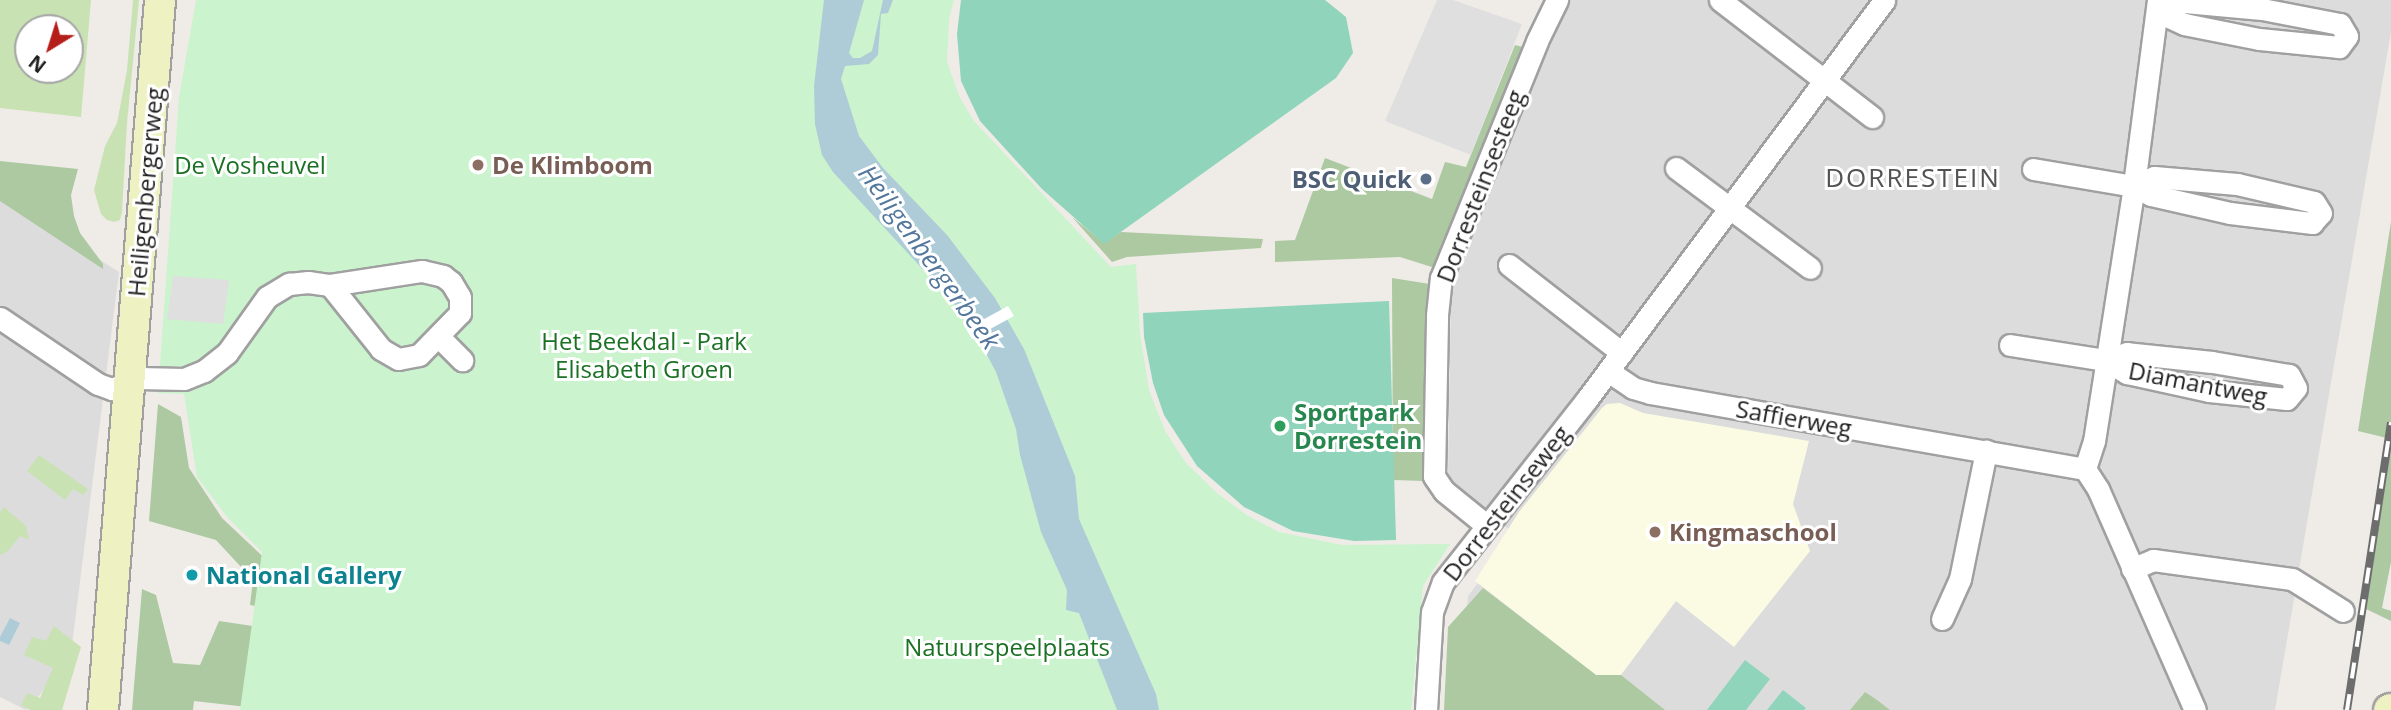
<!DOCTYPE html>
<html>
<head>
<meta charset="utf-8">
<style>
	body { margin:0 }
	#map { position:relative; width:2391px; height:710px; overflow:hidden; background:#efece7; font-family:"Open Sans",sans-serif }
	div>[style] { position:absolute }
	.residential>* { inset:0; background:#dddcdc }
	.education>* { inset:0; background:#fbfbe4 }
	.grass>* { inset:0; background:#c9e2b3 }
	.forest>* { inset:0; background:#acc9a1 }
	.park>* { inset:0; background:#caf3ce }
	.pitch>* { inset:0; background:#8fd4bb }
	.parking>* { inset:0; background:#dfdfdf }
	.water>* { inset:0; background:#adccd7 }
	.pier>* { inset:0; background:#fff }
	.roads { filter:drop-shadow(2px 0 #a0a0a0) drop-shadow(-2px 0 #a0a0a0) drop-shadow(0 2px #a0a0a0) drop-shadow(0 -2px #a0a0a0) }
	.minor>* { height:21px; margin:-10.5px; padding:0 10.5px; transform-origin:10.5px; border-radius:10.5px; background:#fff }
	.secondary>* { height:30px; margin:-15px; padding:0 15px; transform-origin:15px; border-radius:15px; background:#eef2c2 }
	.rail>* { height:8px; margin-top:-4px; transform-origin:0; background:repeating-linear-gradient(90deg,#fff 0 16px,#6d6d6d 0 32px); box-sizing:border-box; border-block:2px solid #6d6d6d }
	.dots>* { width:19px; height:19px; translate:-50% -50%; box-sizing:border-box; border:4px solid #fff; border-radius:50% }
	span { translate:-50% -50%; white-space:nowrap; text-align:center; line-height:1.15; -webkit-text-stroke:6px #fff; paint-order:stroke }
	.park-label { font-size:24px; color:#1a7123 }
	.education-label { font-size:24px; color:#785e54; font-weight:700 }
	.left { translate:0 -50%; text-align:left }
	.service-label { font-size:24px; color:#4e5e75; font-weight:700 }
	.right { translate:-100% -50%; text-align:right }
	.street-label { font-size:24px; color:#1f1f1f }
	.leisure-label { font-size:24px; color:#27864d; font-weight:700 }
	.culture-label { font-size:24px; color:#0d838f; font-weight:700 }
	.neighbourhood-label { font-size:26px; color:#525252; letter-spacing:2px }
	.water-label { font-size:26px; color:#54779c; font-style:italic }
	.north { position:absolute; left:14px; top:14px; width:70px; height:70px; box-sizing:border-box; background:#fff; border:2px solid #a5a5a5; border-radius:50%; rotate:218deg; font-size:19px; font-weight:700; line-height:28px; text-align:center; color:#1f1f1f }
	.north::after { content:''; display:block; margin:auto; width:24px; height:32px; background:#b51d19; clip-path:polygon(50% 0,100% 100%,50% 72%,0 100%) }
</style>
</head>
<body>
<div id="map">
	<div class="residential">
		<i style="clip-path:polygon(1554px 0,2391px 0,2391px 32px,2275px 710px,1459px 710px,1468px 596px,1515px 534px,1448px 481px,1451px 287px,1494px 146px)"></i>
		<i style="clip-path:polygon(0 196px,119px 272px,70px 661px,26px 710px,0 697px)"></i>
	</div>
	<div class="education">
		<i style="clip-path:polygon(1620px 403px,1643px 413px,1809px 441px,1793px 504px,1810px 551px,1734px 647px,1676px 601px,1621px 675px,1596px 675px,1475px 581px,1519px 512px,1602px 408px,1607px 404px)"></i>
	</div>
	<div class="grass">
		<i style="clip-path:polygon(evenodd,0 0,91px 0,81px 117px,0 108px,0 0,28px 28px,70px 28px,70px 70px,28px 70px,28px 28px)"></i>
		<i style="clip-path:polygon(133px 0,139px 0,127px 123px,122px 212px,120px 220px,114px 222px,107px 220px,101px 214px,94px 190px,105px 146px,117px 123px,127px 70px)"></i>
		<i style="clip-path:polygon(39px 455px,88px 489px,83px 495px,73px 489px,65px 500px,27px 471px)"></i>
		<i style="clip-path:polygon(4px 507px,26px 526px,29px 540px,20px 536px,8px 551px,0 555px,0 512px)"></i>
		<i style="clip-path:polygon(54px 626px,81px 647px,62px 710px,30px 710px,21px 705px,27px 693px,40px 698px,53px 668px,24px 655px,32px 637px,46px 641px)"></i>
	</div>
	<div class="forest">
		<i style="clip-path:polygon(1515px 45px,1523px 47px,1435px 268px,1400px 257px,1275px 262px,1275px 241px,1295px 240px,1325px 158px,1432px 199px,1445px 162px,1466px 167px)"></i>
		<i style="clip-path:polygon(0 161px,78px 169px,71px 195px,74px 216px,80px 233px,103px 264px,103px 269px,0 201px)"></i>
		<i style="clip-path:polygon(1072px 217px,1104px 243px,1121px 232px,1263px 239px,1261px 248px,1127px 257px,1112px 262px)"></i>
		<i style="clip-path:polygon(2391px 222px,2391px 439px,2358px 431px)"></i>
		<i style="clip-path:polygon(1392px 278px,1430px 284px,1424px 481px,1393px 480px)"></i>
		<i style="clip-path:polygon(158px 404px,181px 417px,189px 468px,222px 518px,275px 568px,350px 621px,250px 605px,253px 580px,216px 540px,149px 521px)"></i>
		<i style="clip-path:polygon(2391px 443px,2391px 562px,2382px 608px,2391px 611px,2391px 621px,2366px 609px)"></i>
		<i style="clip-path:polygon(1483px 588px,1596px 675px,1621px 675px,1665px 710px,1444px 710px,1448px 627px)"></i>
		<i style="clip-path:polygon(142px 589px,156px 595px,173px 663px,200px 665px,219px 621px,259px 627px,247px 707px,194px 701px,193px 710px,132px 710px)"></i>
		<i style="clip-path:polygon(1865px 692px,1877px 700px,1890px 710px,1850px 710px)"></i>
	</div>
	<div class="park">
		<i style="clip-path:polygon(196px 0,954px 0,949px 19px,947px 62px,960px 98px,974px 121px,1111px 267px,1136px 264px,1140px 334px,1149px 390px,1165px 431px,1186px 463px,1217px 493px,1248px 516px,1279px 532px,1342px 545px,1450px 544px,1423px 586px,1411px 710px,240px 710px,262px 552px,227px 517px,197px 477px,184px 394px,158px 393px,179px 97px)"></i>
	</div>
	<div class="pitch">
		<i style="clip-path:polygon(961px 0,1325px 0,1346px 17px,1353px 53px,1336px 78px,1104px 244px,1042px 189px,980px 121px,961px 81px,957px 34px)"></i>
		<i style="clip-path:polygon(1389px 301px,1396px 540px,1354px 541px,1293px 531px,1244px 507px,1197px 466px,1164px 415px,1153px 383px,1144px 337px,1143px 313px)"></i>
		<i style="clip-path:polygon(1745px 660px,1770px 679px,1746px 710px,1707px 710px)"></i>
		<i style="clip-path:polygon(1783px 690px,1806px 708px,1804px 710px,1767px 710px)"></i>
	</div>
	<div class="parking">
		<i style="clip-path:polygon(1437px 0,1453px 0,1522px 24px,1471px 155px,1385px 121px)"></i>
		<i style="clip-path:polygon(173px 276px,229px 280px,223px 324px,167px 319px)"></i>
	</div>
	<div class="water">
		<i style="clip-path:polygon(824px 0,864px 0,849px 53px,853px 58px,860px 58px,872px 51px,883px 0,893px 0,888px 13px,881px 14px,878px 55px,869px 64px,845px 66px,841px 79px,859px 136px,883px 168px,947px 235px,995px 298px,1024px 349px,1075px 476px,1079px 519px,1156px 694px,1159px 710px,1117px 710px,1079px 613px,1066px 610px,1067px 590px,1041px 532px,1020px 455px,1016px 429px,996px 372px,987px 355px,953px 302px,833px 172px,822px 155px,815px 124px,814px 86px)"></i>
		<i style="clip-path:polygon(10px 618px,20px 623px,9px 645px,0 641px,0 637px)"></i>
	</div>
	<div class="pier">
		<i style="clip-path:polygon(1008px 306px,1014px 316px,972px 339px,966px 329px)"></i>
	</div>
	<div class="roads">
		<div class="minor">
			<i style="left:1720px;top:0;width:192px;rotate:37.6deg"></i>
			<i style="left:2158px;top:0;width:188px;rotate:97.4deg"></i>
			<i style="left:2134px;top:186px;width:258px;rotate:98.9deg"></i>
			<i style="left:2094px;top:441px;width:29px;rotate:108deg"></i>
			<i style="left:2085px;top:469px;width:24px;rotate:57deg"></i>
			<i style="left:2098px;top:489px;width:241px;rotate:66.3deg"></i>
			<i style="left:2174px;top:1px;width:88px;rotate:5.2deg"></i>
			<i style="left:2262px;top:9px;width:79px;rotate:10.9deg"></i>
			<i style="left:2340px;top:24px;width:14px;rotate:60deg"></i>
			<i style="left:2347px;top:36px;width:14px;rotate:126deg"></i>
			<i style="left:2339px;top:47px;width:80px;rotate:-174.3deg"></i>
			<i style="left:2259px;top:39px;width:76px;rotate:-168.7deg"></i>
			<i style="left:2184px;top:24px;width:29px;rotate:-155deg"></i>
			<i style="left:2158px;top:12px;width:19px;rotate:-35deg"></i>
			<i style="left:1676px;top:168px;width:167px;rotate:36.7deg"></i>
			<i style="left:2033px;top:169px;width:102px;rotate:9.6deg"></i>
			<i style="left:2134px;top:186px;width:19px;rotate:28deg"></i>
			<i style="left:2151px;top:195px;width:81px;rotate:12.8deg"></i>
			<i style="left:2230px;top:213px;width:83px;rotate:7deg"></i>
			<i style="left:2312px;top:223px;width:13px;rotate:-48deg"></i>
			<i style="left:2321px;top:213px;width:13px;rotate:-122deg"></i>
			<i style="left:2314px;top:202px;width:79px;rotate:-166.8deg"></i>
			<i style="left:2237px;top:184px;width:83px;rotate:-175.2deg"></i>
			<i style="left:2154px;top:177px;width:22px;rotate:156deg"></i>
			<i style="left:1509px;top:265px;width:143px;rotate:37.9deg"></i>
			<i style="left:0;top:318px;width:118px;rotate:34deg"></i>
			<i style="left:98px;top:384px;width:15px;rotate:20deg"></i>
			<i style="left:112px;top:389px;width:29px;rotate:-22deg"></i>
			<i style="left:139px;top:378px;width:45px;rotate:1.3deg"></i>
			<i style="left:184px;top:379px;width:22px;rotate:-22deg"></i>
			<i style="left:204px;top:371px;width:29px;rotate:-38deg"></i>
			<i style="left:227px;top:353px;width:69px;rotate:-54.5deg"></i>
			<i style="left:267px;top:297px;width:26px;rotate:-31deg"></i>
			<i style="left:289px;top:284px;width:19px;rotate:-6deg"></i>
			<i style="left:308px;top:282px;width:22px;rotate:8deg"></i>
			<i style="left:330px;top:285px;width:93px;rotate:-8.7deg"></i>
			<i style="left:422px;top:271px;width:22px;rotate:13deg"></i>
			<i style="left:443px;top:276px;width:10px;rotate:37deg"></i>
			<i style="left:451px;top:282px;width:17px;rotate:59deg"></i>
			<i style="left:460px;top:297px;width:16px;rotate:90deg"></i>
			<i style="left:460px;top:313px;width:59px;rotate:134.3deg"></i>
			<i style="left:419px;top:355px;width:21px;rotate:169deg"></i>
			<i style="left:398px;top:359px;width:20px;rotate:-150deg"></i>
			<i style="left:381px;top:349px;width:82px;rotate:-128.6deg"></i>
			<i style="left:439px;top:337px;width:33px;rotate:45deg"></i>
			<i style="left:2010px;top:345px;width:97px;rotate:8.9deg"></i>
			<i style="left:2106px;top:360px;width:25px;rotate:32deg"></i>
			<i style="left:2127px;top:373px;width:84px;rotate:12.4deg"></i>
			<i style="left:2209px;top:391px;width:78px;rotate:5.9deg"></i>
			<i style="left:2287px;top:399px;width:14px;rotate:-51deg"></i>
			<i style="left:2296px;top:388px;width:15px;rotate:-118deg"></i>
			<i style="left:2289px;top:375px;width:78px;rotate:-170.4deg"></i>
			<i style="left:2212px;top:362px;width:85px;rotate:-174deg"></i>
			<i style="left:2127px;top:353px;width:22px;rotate:162deg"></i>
			<i style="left:1608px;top:371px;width:30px;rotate:34deg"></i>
			<i style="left:1633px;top:388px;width:18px;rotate:16deg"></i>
			<i style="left:1650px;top:393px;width:442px;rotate:9.9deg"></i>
			<i style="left:1486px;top:525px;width:54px;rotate:-141deg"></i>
			<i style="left:1444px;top:491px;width:18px;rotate:-124deg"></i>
			<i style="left:1434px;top:476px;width:161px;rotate:-88.9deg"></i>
			<i style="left:1437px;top:315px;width:37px;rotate:-84deg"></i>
			<i style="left:1441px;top:278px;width:256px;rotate:-67.9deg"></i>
			<i style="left:1537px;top:41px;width:46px;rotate:-64deg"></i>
			<i style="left:2132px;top:569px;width:23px;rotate:-23deg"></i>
			<i style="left:2153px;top:560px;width:140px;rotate:7.8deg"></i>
			<i style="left:2292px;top:579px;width:60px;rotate:32.1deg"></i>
			<i style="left:1942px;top:619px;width:44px;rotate:-65.8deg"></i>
			<i style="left:1960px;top:579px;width:131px;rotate:-78.5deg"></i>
			<i style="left:1426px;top:710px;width:98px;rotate:-86.5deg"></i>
			<i style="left:1432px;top:612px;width:32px;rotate:-70deg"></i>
			<i style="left:1443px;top:582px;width:233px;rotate:-51.8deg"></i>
			<i style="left:1587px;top:399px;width:497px;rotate:-53.3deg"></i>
		</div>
		<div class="secondary">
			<i style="left:103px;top:710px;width:712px;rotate:-85.41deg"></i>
			<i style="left:2389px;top:710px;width:2px;rotate:-27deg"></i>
		</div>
	</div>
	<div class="rail">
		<i style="left:2347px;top:710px;width:291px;rotate:-81.3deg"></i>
	</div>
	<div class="dots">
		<i style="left:478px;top:165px;background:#8d6e63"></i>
		<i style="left:1426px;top:179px;background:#5c6f8a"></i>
		<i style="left:1280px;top:426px;background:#2e9e5b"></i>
		<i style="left:1655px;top:532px;background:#8d6e63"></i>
		<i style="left:192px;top:575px;background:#0f9aa8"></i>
	</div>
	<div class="park-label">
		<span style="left:250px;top:165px">De Vosheuvel</span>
		<span style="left:644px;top:355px">Het Beekdal - Park<br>Elisabeth Groen</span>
		<span style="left:1007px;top:647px">Natuurspeelplaats</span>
	</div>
	<div class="education-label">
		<span class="left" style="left:492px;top:165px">De Klimboom</span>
		<span class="left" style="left:1669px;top:532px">Kingmaschool</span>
	</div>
	<div class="service-label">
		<span class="right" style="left:1412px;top:179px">BSC Quick</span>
	</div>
	<div class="street-label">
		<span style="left:1480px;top:186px;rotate:-69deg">Dorresteinsesteeg</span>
		<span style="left:145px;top:192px;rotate:-85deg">Heiligenbergerweg</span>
		<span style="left:2198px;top:383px;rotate:11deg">Diamantweg</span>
		<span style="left:1794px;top:418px;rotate:10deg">Saffierweg</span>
		<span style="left:1506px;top:503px;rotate:-52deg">Dorresteinseweg</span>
	</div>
	<div class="leisure-label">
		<span class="left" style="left:1294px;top:426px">Sportpark<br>Dorrestein</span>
	</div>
	<div class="culture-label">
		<span class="left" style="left:206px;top:575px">National Gallery</span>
	</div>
	<div class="neighbourhood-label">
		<span style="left:1913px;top:178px">DORRESTEIN</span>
	</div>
	<div class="water-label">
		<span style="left:929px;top:257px;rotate:54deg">Heiligenbergerbeek</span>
	</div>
	<div class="north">N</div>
</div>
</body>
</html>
